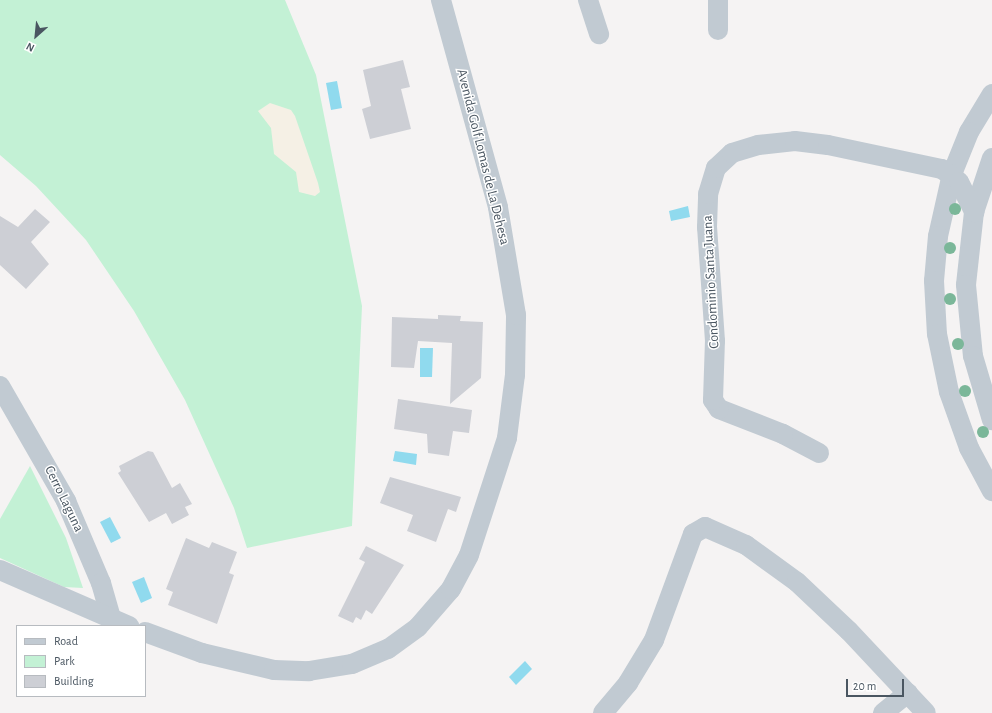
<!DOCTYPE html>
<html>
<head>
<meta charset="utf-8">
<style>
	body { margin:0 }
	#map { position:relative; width:992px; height:713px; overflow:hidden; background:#f5f3f3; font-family:"Alegreya Sans",sans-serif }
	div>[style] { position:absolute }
	.green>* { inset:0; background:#c3f1d5 }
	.sand>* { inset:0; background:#f5f0e5 }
	.water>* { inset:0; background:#90daee }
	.building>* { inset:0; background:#cdcfd5 }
	.street>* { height:20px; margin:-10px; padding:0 10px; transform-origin:10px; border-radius:10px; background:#c1cad2 }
	.trees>* { width:12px; height:12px; margin:-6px; border-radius:50%; background:#7bb799 }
	span { translate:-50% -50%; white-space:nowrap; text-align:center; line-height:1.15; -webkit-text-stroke:3px #fff; paint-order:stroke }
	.street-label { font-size:14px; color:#4a5661 }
	.legend { position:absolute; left:16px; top:625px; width:130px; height:72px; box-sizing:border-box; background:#fff; border:1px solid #b7bbc0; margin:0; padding:5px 7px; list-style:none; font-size:12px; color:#4a5661 }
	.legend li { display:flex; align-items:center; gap:8px; height:20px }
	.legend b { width:20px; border:1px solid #b7bbc0 }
	.north { position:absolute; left:16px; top:16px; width:40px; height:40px; -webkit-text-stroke:3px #fff; paint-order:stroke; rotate:207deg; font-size:11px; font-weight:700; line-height:16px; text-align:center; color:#4a5661 }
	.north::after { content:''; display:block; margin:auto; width:14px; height:18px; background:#4a5661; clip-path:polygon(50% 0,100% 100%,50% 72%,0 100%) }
	.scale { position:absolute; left:846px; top:679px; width:58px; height:18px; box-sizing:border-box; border:2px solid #4a5661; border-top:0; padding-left:5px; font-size:12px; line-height:14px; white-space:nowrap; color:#4a5661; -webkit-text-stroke:3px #fff; paint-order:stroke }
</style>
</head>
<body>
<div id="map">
	<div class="green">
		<i style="clip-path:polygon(0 0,285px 0,316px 75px,362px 306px,352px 526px,247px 548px,234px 508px,185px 400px,134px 311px,86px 240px,36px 186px,0 155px)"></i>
		<i style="clip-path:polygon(30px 466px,66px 538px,83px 588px,64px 587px,0 558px,0 519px)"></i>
	</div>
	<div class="sand">
		<i style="clip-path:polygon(270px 103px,291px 110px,295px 116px,318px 183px,320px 192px,315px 196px,299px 192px,296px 172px,274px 154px,271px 128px,258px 111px)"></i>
	</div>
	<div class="water">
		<i style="clip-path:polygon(337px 81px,342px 108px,331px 110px,326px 83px)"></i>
		<i style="clip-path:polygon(688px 206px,690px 217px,671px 221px,669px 211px)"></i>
		<i style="clip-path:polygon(420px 348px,433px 348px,432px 377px,420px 377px)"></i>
		<i style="clip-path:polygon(395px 451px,417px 454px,416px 465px,393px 461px)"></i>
		<i style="clip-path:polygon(110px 517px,121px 538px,111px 543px,100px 522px)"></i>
		<i style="clip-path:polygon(144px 577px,152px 598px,141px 603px,132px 582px)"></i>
		<i style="clip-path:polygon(525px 661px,532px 669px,516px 685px,509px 677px)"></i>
	</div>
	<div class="building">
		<i style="clip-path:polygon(403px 60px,410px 87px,401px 89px,411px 129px,370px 139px,362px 109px,371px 106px,363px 70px)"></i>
		<i style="clip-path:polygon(35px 209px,50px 222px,31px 242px,49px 264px,26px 289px,0 265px,0 216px,18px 227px)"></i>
		<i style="clip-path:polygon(438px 315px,461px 316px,460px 321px,483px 322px,481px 378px,450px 404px,452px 343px,418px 341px,414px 368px,391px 367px,392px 317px,438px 319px)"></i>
		<i style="clip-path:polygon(398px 399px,472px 410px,469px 433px,453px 431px,449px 456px,428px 453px,427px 434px,394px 429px)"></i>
		<i style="clip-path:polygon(148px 451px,153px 452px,172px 488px,180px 483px,192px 504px,185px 507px,189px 515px,172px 524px,166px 513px,149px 522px,118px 473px,121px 471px,119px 466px)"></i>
		<i style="clip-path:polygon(390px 477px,461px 497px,456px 512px,448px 509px,436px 542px,407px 531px,413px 515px,380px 503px)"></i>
		<i style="clip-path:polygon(186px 538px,209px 548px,212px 542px,237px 552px,229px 573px,234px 575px,217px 624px,168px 605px,173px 592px,166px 589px)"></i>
		<i style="clip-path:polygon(366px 546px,404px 565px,372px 614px,366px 610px,361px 620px,356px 617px,353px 623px,338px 616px,365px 562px,359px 559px)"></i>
	</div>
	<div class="street">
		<i style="left:588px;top:0;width:36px;rotate:72deg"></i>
		<i style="left:718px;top:0;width:30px;rotate:90deg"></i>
		<i style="left:992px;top:94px;width:44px;rotate:121.2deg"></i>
		<i style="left:969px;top:132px;width:45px;rotate:112deg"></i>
		<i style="left:952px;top:174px;width:64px;rotate:102.7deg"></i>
		<i style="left:938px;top:236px;width:45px;rotate:95.1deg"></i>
		<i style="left:934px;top:281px;width:53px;rotate:86.8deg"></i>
		<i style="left:937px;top:334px;width:59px;rotate:78.3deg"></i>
		<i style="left:949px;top:392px;width:59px;rotate:70.3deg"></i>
		<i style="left:969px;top:448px;width:49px;rotate:61.9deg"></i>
		<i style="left:992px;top:158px;width:57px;rotate:108.4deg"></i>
		<i style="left:974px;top:212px;width:73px;rotate:96.3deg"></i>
		<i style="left:966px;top:285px;width:71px;rotate:84.4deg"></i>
		<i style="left:973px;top:356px;width:67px;rotate:73.5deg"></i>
		<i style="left:0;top:386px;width:133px;rotate:60.1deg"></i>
		<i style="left:66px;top:501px;width:89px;rotate:66.9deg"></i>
		<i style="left:101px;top:583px;width:37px;rotate:74deg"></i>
		<i style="left:819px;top:453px;width:41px;rotate:-152.2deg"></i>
		<i style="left:783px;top:434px;width:69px;rotate:-158.7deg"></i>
		<i style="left:719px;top:409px;width:11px;rotate:-124deg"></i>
		<i style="left:713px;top:400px;width:59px;rotate:-88.1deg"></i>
		<i style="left:715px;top:341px;width:114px;rotate:-94deg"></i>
		<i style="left:707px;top:227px;width:33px;rotate:-88deg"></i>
		<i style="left:708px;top:194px;width:27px;rotate:-73deg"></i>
		<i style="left:716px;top:168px;width:22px;rotate:-43deg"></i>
		<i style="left:732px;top:153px;width:27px;rotate:-17deg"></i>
		<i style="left:758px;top:145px;width:37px;rotate:-6deg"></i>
		<i style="left:795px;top:141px;width:33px;rotate:7deg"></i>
		<i style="left:828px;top:145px;width:116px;rotate:11.9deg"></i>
		<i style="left:942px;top:169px;width:21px;rotate:37deg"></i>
		<i style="left:959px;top:182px;width:34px;rotate:63deg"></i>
		<i style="left:0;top:570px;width:141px;rotate:23.5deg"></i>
		<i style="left:145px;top:632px;width:61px;rotate:20.2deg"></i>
		<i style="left:202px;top:653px;width:74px;rotate:13.3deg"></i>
		<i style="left:274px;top:670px;width:35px;rotate:2deg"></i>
		<i style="left:309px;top:671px;width:44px;rotate:-9.2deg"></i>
		<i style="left:352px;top:664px;width:39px;rotate:-23deg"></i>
		<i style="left:388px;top:649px;width:37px;rotate:-36deg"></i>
		<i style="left:418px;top:627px;width:50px;rotate:-49deg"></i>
		<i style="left:451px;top:589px;width:38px;rotate:-62deg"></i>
		<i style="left:469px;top:555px;width:123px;rotate:-72deg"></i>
		<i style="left:507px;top:438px;width:64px;rotate:-82.8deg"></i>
		<i style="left:515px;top:375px;width:60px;rotate:-89deg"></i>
		<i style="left:516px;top:315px;width:109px;rotate:-99.5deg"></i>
		<i style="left:498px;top:207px;width:215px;rotate:-105.4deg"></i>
		<i style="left:603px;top:713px;width:39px;rotate:-50deg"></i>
		<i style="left:628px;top:683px;width:50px;rotate:-58.8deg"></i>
		<i style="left:654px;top:640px;width:113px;rotate:-69.8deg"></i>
		<i style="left:693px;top:534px;width:14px;rotate:-30deg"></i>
		<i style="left:705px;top:527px;width:45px;rotate:23.7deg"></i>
		<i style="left:746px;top:545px;width:63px;rotate:36deg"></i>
		<i style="left:797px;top:582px;width:71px;rotate:43.3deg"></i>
		<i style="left:849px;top:631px;width:112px;rotate:46.8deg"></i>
		<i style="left:883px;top:713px;width:32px;rotate:-39deg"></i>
	</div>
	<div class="trees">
		<i style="left:955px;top:209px"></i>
		<i style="left:950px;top:248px"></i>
		<i style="left:950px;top:299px"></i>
		<i style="left:958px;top:344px"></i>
		<i style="left:965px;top:391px"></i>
		<i style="left:983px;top:432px"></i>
	</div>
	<div class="street-label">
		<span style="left:483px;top:157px;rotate:76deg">Avenida Golf Lomas de La Dehesa</span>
		<span style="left:711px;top:282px;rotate:-93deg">Condominio Santa Juana</span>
		<span style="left:64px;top:499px;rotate:64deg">Cerro Laguna</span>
	</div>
	<ul class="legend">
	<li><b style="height:5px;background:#c1cad2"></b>Road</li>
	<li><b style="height:11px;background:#c3f1d5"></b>Park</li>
	<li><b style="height:11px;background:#cdcfd5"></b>Building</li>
	</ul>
	<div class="north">N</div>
	<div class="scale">20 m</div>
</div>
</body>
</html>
